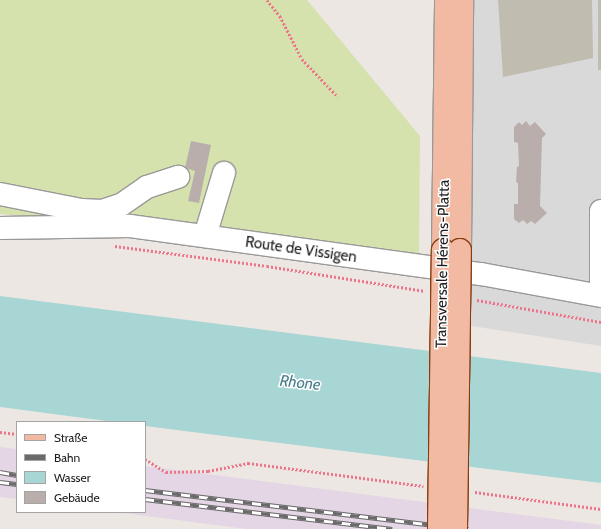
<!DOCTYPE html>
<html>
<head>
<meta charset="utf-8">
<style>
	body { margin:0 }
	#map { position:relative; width:601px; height:529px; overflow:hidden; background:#ede7e3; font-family:Cabin,sans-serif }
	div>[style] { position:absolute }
	.residential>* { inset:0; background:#dad9da }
	.industrial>* { inset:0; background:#e4d6e5 }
	.construction>* { inset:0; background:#c0bcb0 }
	.grass>* { inset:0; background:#d6e2ad }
	.water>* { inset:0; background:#a8d6d4 }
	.building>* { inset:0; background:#b9aeac }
	.path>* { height:2.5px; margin-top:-1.25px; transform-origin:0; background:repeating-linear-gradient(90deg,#ec758a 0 2px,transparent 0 4px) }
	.roads { filter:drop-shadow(1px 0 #999) drop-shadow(-1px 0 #999) drop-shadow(0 1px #999) drop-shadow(0 -1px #999) }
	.minor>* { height:22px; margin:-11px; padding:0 11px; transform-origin:11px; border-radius:11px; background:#fff }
	.major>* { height:22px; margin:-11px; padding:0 11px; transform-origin:11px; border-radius:11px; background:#f2baa3 }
	.rail>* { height:4.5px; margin-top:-2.25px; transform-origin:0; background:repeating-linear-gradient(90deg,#fff 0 9px,#6a6a6a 0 18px); box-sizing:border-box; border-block:1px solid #6a6a6a }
	.bridges { filter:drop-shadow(1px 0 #873d0e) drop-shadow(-1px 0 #873d0e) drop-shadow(0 1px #873d0e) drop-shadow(0 -1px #873d0e) }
	.major-bridge>* { height:22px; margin:-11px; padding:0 11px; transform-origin:11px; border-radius:11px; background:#f2baa3 }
	span { translate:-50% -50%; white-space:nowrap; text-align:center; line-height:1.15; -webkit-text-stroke:3px #fff; paint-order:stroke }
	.street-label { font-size:15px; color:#1c1c1c }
	.water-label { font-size:16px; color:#497e8c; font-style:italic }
	.legend { position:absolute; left:16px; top:421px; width:130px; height:92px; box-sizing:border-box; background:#fff; border:1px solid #a4a4a4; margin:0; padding:5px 7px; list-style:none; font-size:12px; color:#1c1c1c }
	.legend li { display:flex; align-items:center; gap:8px; height:20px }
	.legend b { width:20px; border:1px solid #a4a4a4 }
</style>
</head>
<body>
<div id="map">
	<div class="residential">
		<i style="clip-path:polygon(462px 0,601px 0,601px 346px,459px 324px)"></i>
	</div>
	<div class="industrial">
		<i style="clip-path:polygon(0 447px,17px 449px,17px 499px,0 497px)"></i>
		<i style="clip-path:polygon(145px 466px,601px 525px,601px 529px,246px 529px,116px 512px,145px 512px)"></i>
	</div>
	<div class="construction">
		<i style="clip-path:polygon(498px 0,592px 0,593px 58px,503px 77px)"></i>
		<i style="clip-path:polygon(598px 0,601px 0,601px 70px,598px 70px)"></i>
	</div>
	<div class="grass">
		<i style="clip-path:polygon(0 0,307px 0,420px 136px,419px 255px,0 214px)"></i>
	</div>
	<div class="water">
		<i style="clip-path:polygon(0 296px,601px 373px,601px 483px,145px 426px,145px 422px,114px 422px,0 407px)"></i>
	</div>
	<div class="building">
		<i style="clip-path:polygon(526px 121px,530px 126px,535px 122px,546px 134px,542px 138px,540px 206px,547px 213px,535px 224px,531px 221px,527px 224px,523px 220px,519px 223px,514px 219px,514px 204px,518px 204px,518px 183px,516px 182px,517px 167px,519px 166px,518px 143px,514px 142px,514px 127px,519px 122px,522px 125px)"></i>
		<i style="clip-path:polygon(191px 141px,211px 145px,199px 203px,188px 201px,195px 171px,185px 168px)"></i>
	</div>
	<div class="path">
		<i style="left:267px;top:0;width:21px;rotate:51deg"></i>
		<i style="left:280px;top:16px;width:48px;rotate:62.9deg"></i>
		<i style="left:302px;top:59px;width:52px;rotate:46.5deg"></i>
		<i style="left:115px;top:246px;width:153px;rotate:7.5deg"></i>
		<i style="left:267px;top:266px;width:160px;rotate:9deg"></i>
		<i style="left:477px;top:300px;width:126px;rotate:10.1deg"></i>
		<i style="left:0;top:432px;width:17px;rotate:7deg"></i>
		<i style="left:145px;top:459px;width:25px;rotate:32deg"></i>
		<i style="left:166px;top:472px;width:42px;rotate:-1.4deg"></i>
		<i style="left:208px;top:471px;width:41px;rotate:-11.3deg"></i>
		<i style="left:248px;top:463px;width:177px;rotate:7.5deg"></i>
		<i style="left:475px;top:492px;width:127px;rotate:7.7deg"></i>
	</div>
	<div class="roads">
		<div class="minor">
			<i style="left:0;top:194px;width:83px;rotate:11.2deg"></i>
			<i style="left:81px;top:210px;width:21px;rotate:3deg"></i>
			<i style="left:102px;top:211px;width:20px;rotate:-18deg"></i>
			<i style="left:121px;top:205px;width:32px;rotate:-35deg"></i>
			<i style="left:147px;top:187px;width:33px;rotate:-18deg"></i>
			<i style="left:0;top:228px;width:130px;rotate:-0.9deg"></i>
			<i style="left:130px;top:226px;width:354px;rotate:7.8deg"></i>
			<i style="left:481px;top:274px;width:122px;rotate:10.4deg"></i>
			<i style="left:205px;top:236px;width:66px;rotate:-73.2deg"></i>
			<i style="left:601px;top:295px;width:84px;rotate:-90deg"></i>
		</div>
		<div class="major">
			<i style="left:443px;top:250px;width:250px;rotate:-89.3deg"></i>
			<i style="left:460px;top:250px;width:250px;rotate:-89.5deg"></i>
		</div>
	</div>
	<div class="rail">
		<i style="left:0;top:472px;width:17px;rotate:10deg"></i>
		<i style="left:0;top:482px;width:17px;rotate:7deg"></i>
		<i style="left:145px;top:490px;width:326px;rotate:6.9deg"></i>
		<i style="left:145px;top:499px;width:249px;rotate:6.9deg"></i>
	</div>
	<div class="bridges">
		<div class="major-bridge">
			<i style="left:439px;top:529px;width:279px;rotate:-89.2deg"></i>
			<i style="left:456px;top:529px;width:279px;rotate:-89.2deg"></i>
		</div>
	</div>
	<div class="street-label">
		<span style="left:301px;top:250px;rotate:8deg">Route de Vissigen</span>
		<span style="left:443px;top:264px;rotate:-89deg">Transversale Hérens-Platta</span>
	</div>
	<div class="water-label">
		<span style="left:300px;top:383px;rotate:6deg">Rhone</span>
	</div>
	<ul class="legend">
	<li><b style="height:5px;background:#f2baa3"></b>Straße</li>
	<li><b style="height:5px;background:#6a6a6a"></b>Bahn</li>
	<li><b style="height:11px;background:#a8d6d4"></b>Wasser</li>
	<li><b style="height:11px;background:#b9aeac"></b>Gebäude</li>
	</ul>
</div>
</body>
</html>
